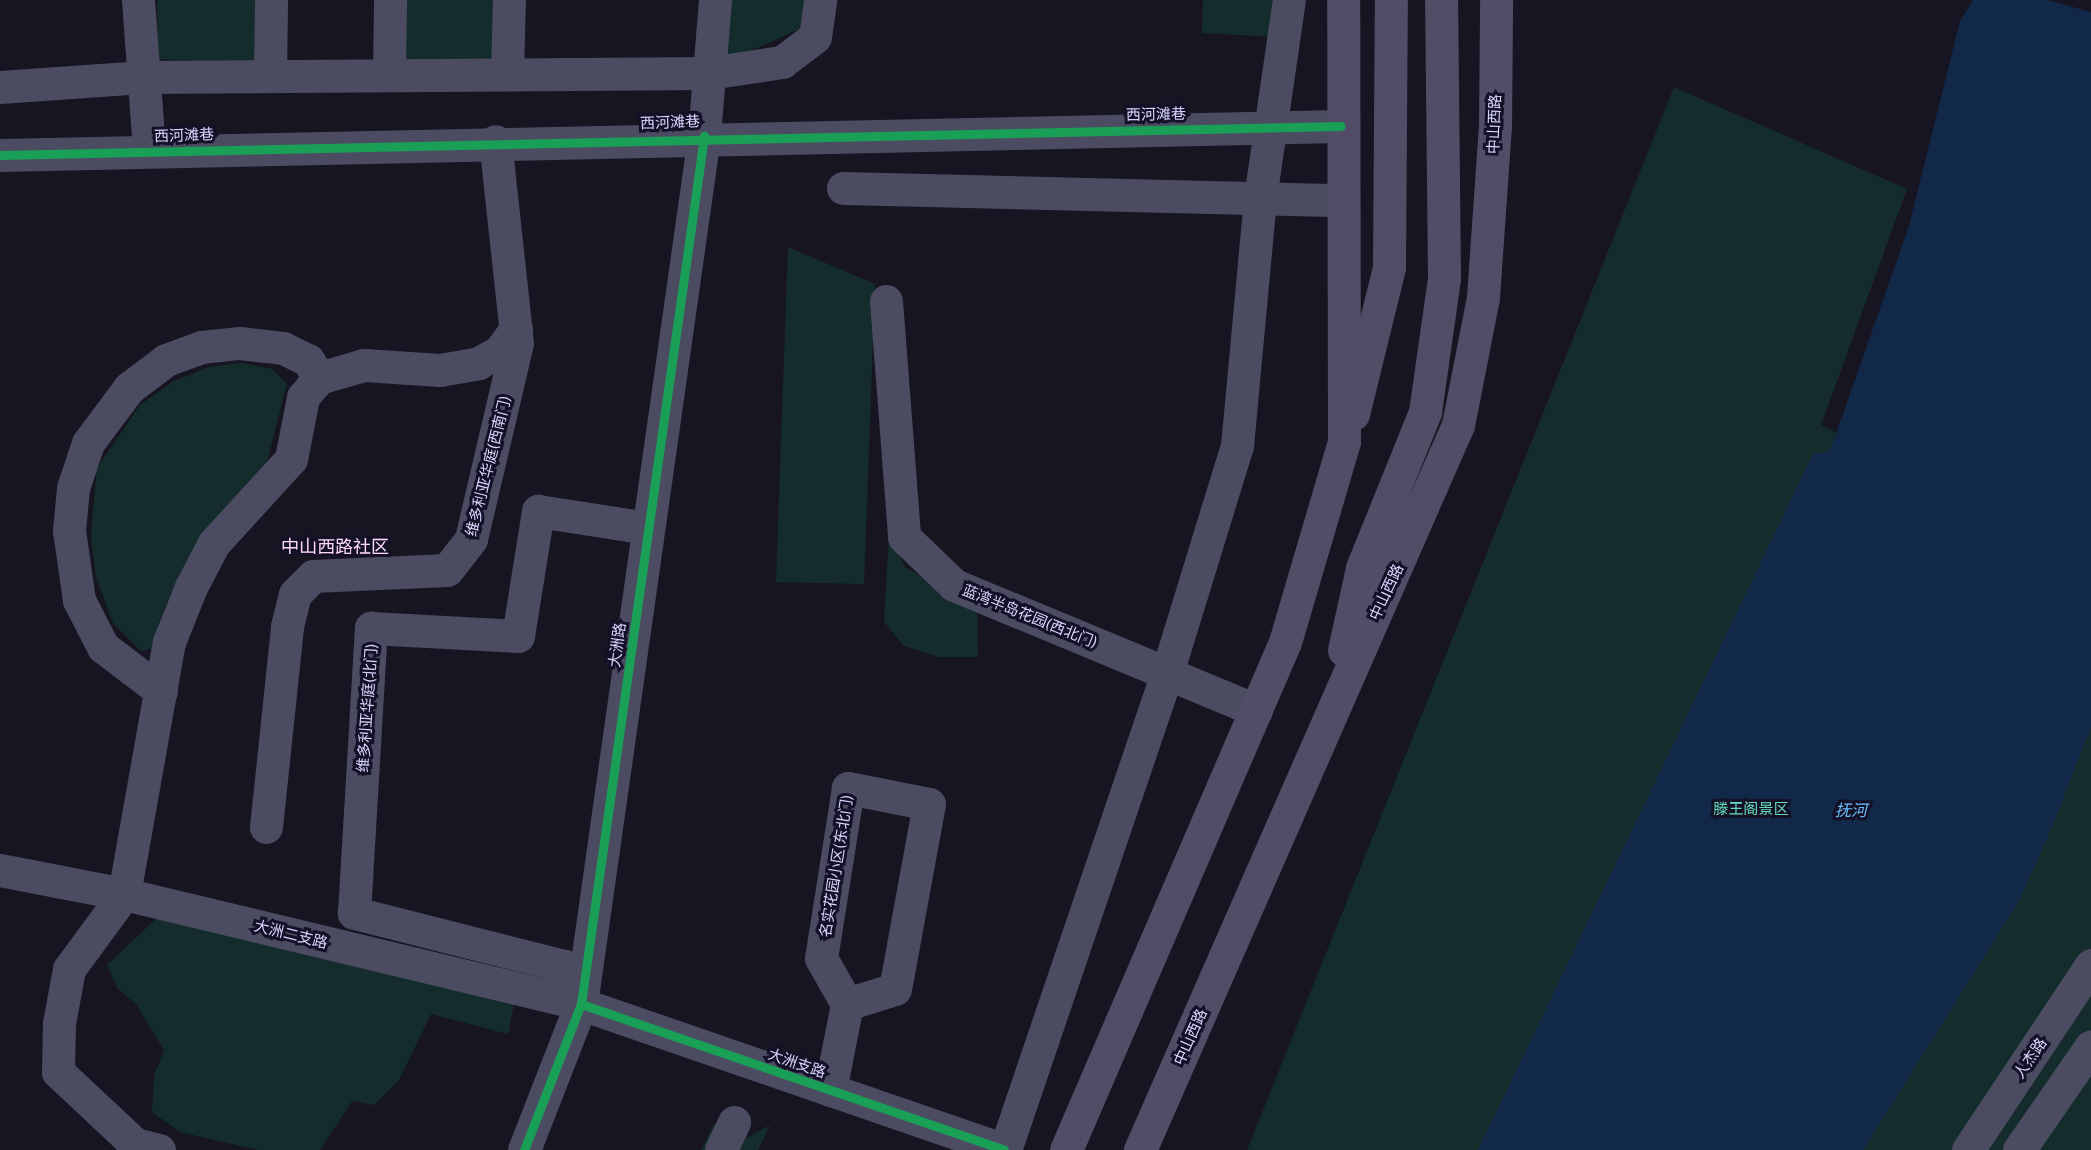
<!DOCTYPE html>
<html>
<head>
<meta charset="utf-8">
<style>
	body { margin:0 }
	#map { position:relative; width:2091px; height:1150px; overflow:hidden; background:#171522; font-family:"Public Sans","Noto Sans SC",sans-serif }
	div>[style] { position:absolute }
	.green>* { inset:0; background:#142d2c }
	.water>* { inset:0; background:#112848 }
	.minor>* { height:33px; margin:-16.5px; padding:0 16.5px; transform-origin:16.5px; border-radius:16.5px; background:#4b4b62 }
	.major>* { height:33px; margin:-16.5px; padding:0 16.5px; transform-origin:16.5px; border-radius:16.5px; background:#534c67 }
	.cycleway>* { height:9px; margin:-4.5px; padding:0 4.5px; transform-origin:4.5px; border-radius:4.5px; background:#1a9f57 }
	span { translate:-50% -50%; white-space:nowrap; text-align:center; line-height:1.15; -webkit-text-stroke:6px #131027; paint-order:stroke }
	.street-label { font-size:15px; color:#d9d7fe }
	.park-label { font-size:15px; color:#64ddb8 }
	.water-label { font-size:16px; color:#68c0fb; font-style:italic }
	.quarter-label { font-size:18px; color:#fed9f3 }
</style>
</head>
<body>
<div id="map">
	<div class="green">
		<i style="clip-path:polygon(157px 0,257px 0,257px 64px,158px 59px)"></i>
		<i style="clip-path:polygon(404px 0,497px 0,496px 61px,401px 61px)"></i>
		<i style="clip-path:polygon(724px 0,811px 0,809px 25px,723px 63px)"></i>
		<i style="clip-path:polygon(1203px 0,1277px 0,1275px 37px,1202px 33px)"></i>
		<i style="clip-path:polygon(1674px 87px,1907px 189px,1821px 425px,2091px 563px,2091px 1150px,1247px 1150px)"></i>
		<i style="clip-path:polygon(788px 247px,875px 284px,864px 584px,776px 582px)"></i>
		<i style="clip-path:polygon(242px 363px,272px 369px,287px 384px,267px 461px,179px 575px,159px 622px,155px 648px,141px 651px,113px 623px,96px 577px,91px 535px,97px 468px,140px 405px,174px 381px,209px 367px)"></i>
		<i style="clip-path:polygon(889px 535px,905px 567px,977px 610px,978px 657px,939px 657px,904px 646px,884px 622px)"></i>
		<i style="clip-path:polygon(157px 918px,514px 1005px,508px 1034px,431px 1014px,399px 1080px,374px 1105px,352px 1101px,320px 1150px,258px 1150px,180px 1132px,152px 1112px,154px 1076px,164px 1050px,137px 1005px,117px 988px,107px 965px)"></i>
		<i style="clip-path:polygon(714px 1124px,745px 1139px,770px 1125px,758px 1150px,701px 1150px)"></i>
	</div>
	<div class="water">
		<i style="clip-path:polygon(1973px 0,2048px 0,2091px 12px,2091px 727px,2052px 827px,2019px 901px,1863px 1150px,1478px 1150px,1813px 454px,1830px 451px,1909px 226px,1960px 21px)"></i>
	</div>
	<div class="minor">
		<i style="left:138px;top:0;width:151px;rotate:85.8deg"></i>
		<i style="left:507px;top:74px;width:74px;rotate:-88.5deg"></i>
		<i style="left:270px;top:75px;width:75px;rotate:-89.2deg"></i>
		<i style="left:389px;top:75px;width:75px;rotate:-89.2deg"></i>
		<i style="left:0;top:87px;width:143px;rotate:-4deg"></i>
		<i style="left:143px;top:77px;width:566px;rotate:-0.4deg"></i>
		<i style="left:709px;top:73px;width:74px;rotate:-8.6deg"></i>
		<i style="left:782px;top:62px;width:41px;rotate:-37.1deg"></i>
		<i style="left:815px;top:37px;width:37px;rotate:-82deg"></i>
		<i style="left:0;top:155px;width:1341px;rotate:-1.24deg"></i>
		<i style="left:843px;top:188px;width:498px;rotate:1.4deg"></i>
		<i style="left:886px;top:301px;width:237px;rotate:85.6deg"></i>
		<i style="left:904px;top:537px;width:69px;rotate:43.8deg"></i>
		<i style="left:954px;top:585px;width:327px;rotate:22.5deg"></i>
		<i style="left:161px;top:691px;width:73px;rotate:-142.8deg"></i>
		<i style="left:103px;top:647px;width:53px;rotate:-117.1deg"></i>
		<i style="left:79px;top:600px;width:70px;rotate:-98.2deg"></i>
		<i style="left:69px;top:531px;width:43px;rotate:-84.7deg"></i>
		<i style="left:73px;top:488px;width:47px;rotate:-71.6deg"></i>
		<i style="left:88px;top:443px;width:69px;rotate:-53.3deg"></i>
		<i style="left:129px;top:388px;width:46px;rotate:-37.1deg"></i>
		<i style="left:166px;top:360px;width:37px;rotate:-20deg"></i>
		<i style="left:201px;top:347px;width:39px;rotate:-6deg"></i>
		<i style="left:240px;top:343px;width:43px;rotate:6.6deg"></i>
		<i style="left:283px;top:348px;width:28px;rotate:26deg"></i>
		<i style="left:308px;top:360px;width:21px;rotate:59deg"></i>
		<i style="left:266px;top:827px;width:202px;rotate:-84deg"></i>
		<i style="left:287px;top:626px;width:33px;rotate:-76deg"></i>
		<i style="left:295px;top:594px;width:25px;rotate:-45deg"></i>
		<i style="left:313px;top:576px;width:134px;rotate:-2.6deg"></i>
		<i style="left:447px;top:570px;width:39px;rotate:-52deg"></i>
		<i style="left:471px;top:539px;width:201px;rotate:-76.8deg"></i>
		<i style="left:517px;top:343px;width:203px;rotate:-96.2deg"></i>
		<i style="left:0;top:870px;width:126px;rotate:11deg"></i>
		<i style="left:124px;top:894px;width:470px;rotate:13.5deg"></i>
		<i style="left:581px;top:1004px;width:447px;rotate:19deg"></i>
		<i style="left:581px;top:1004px;width:42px;rotate:-114.1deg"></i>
		<i style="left:564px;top:966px;width:217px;rotate:-165.8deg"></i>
		<i style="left:354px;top:913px;width:286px;rotate:-86.6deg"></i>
		<i style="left:371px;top:628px;width:147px;rotate:3.1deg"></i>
		<i style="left:518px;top:636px;width:127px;rotate:-80.9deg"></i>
		<i style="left:538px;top:511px;width:111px;rotate:8.8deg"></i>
		<i style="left:830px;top:1090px;width:88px;rotate:-78.8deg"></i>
		<i style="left:847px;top:1004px;width:50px;rotate:-17.4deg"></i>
		<i style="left:895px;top:989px;width:188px;rotate:-79.6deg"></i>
		<i style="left:929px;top:804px;width:83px;rotate:-168.8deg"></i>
		<i style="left:848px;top:788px;width:172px;rotate:99deg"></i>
		<i style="left:821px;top:958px;width:53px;rotate:60.5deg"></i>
		<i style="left:159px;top:1150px;width:25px;rotate:-166deg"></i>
		<i style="left:135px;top:1144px;width:105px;rotate:-136.9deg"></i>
		<i style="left:58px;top:1072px;width:49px;rotate:-88.8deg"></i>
		<i style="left:59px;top:1023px;width:55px;rotate:-79.5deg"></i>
		<i style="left:69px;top:969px;width:93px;rotate:-53.7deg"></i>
		<i style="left:124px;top:894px;width:256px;rotate:-79.9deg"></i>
		<i style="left:169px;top:642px;width:59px;rotate:-68.2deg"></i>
		<i style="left:191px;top:587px;width:50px;rotate:-62.4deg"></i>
		<i style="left:214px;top:543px;width:114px;rotate:-47.5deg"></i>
		<i style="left:291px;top:459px;width:63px;rotate:-79deg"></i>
		<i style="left:303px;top:397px;width:25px;rotate:-50deg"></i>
		<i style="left:319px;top:378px;width:47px;rotate:-16.1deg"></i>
		<i style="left:364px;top:365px;width:76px;rotate:3.8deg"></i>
		<i style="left:440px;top:370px;width:39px;rotate:-10deg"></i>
		<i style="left:478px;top:363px;width:24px;rotate:-28deg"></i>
		<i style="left:499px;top:352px;width:29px;rotate:-54deg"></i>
		<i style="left:524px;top:1150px;width:157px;rotate:-68.7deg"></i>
		<i style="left:581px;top:1004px;width:877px;rotate:-81.93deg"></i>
		<i style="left:704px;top:136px;width:136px;rotate:-85.4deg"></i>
		<i style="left:721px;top:1150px;width:31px;rotate:-65deg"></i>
		<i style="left:1005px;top:1150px;width:504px;rotate:-71.24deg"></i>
		<i style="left:1167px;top:673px;width:238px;rotate:-72.9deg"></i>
		<i style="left:1237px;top:446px;width:249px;rotate:-84.7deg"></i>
		<i style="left:1260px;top:198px;width:200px;rotate:-81.7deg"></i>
		<i style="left:1968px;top:1150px;width:222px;rotate:-56.4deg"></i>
		<i style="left:2019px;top:1150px;width:126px;rotate:-55.3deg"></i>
	</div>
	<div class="major">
		<i style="left:1353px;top:414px;width:151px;rotate:-76.2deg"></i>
		<i style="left:1389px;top:267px;width:267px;rotate:-89.6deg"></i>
		<i style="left:1344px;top:650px;width:84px;rotate:-77.6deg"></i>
		<i style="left:1362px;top:568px;width:168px;rotate:-68deg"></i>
		<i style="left:1425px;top:412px;width:135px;rotate:-81.9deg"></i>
		<i style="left:1444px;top:278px;width:278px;rotate:-90.6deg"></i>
		<i style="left:1066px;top:1150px;width:553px;rotate:-66.68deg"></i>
		<i style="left:1285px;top:642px;width:209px;rotate:-73.6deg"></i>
		<i style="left:1344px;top:441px;width:441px;rotate:-90.1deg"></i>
		<i style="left:1140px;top:1150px;width:792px;rotate:-66.32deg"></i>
		<i style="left:1458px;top:425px;width:130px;rotate:-78.9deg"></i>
		<i style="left:1483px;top:297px;width:170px;rotate:-86deg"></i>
		<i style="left:1495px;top:127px;width:127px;rotate:-89.5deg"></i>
	</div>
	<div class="cycleway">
		<i style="left:0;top:155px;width:1341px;rotate:-1.24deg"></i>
		<i style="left:581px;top:1004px;width:447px;rotate:19deg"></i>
		<i style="left:524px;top:1150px;width:157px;rotate:-68.7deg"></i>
		<i style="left:581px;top:1004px;width:877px;rotate:-81.93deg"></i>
	</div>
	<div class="street-label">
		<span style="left:1156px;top:114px;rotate:-1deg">西河滩巷</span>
		<span style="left:670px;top:122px;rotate:-2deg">西河滩巷</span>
		<span style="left:1494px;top:124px;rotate:-88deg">中山西路</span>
		<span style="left:184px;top:135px;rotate:-2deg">西河滩巷</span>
		<span style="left:488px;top:466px;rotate:-76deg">维多利亚华庭(西南门)</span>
		<span style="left:1386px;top:592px;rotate:-65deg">中山西路</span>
		<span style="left:1030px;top:616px;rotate:22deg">蓝湾半岛花园(西北门)</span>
		<span style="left:617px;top:645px;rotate:-82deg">大洲路</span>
		<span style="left:367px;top:708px;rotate:-86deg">维多利亚华庭(北门)</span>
		<span style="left:836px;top:866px;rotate:-81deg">名实花园小区(东北门)</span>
		<span style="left:291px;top:934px;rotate:14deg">大洲二支路</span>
		<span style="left:1190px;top:1037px;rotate:-66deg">中山西路</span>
		<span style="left:2030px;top:1058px;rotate:-56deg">人杰路</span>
		<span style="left:797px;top:1063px;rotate:19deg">大洲支路</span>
	</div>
	<div class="park-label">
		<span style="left:1751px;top:809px">滕王阁景区</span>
	</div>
	<div class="water-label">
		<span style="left:1851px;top:811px">抚河</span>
	</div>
	<div class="quarter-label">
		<span style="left:335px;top:547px">中山西路社区</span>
	</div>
</div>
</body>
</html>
